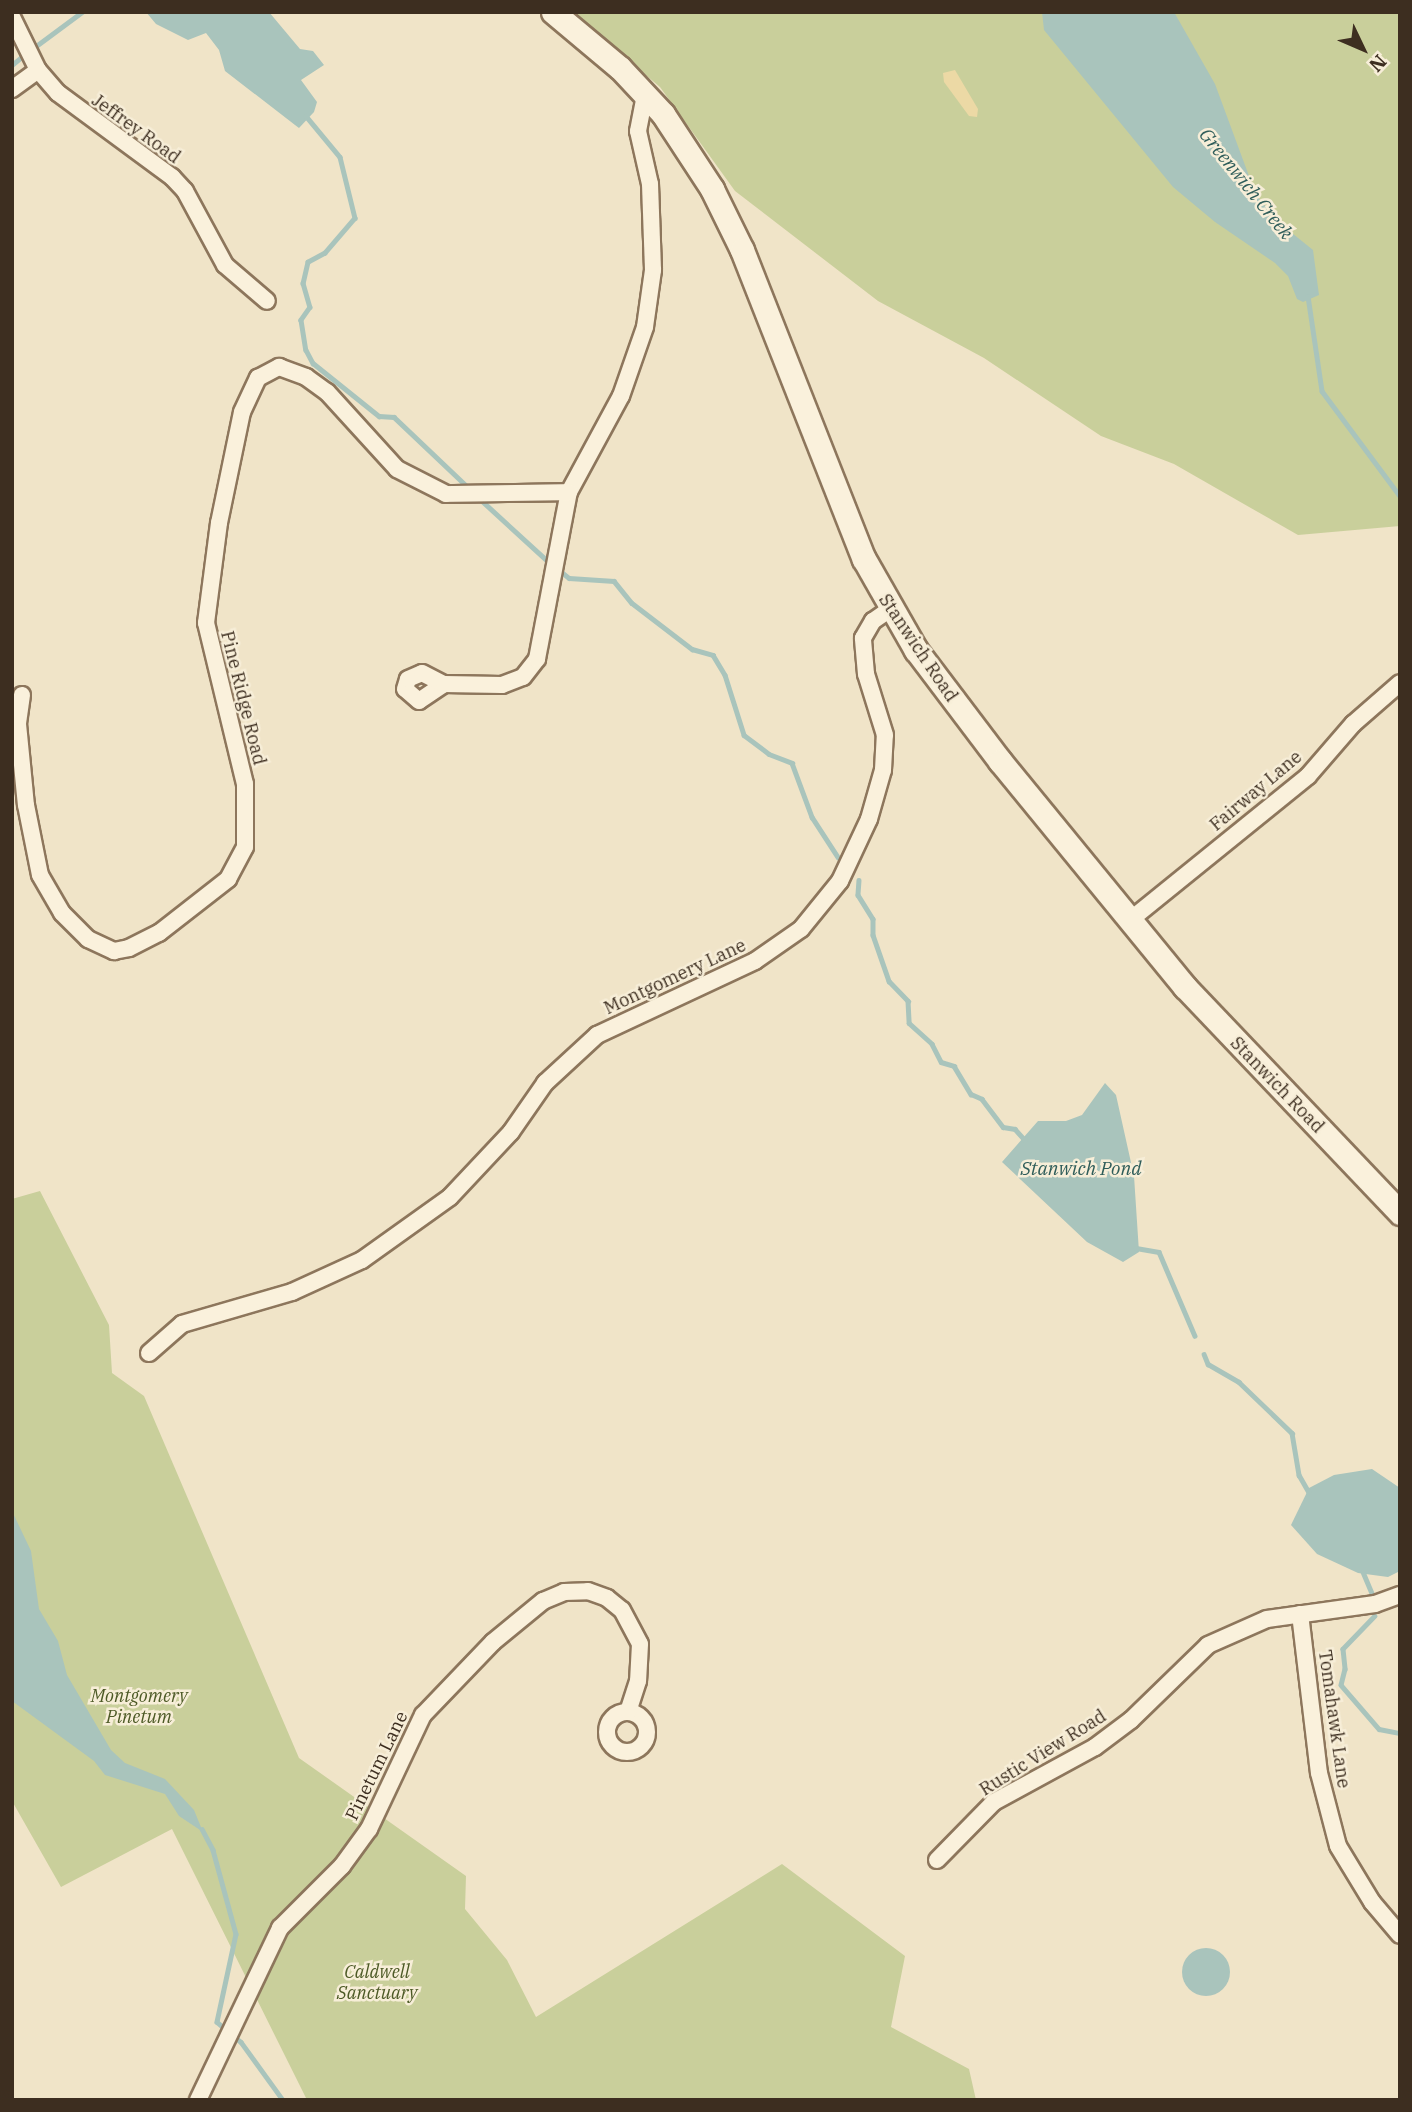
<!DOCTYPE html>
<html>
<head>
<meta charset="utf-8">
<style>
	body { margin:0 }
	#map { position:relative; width:1412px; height:2112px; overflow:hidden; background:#f0e4c8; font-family:"IBM Plex Serif",serif }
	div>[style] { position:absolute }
	.green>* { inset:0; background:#c9cf9b }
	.sand>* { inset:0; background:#ecd9a5 }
	.water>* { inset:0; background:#a9c4bc }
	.round { border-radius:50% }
	.stream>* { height:4.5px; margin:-2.25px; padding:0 2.25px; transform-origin:2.25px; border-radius:2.25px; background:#a9c4bc }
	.roads { filter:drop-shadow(2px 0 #8d765c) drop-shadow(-2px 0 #8d765c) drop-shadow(0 2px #8d765c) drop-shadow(0 -2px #8d765c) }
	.street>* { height:16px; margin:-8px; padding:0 8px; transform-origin:8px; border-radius:8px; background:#faf1dc }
	.street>.ring { margin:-8px; padding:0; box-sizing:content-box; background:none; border:16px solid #faf1dc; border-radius:50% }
	.secondary>* { height:23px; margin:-11.5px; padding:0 11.5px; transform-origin:11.5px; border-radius:11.5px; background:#faf1dc }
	span { translate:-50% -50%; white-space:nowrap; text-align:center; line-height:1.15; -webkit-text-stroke:5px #f7eed8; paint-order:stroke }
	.street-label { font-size:18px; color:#3d2e20 }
	.park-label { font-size:18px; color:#4d5a26; font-style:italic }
	.water-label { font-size:19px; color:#2f5d5a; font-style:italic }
	.frame { position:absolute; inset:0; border:14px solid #3d2e20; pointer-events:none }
	.north { position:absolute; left:1328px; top:14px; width:70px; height:70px; -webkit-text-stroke:5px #f7eed8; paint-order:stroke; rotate:134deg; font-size:19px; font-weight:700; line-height:28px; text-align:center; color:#3d2e20 }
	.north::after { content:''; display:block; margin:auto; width:24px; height:32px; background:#3d2e20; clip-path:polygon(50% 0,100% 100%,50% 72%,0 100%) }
</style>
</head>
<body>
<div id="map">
	<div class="green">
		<i style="clip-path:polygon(571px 12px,1400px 12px,1400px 526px,1298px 535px,1174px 464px,1101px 436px,984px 358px,878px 301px,735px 191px,660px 87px)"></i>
		<i style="clip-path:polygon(40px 1191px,109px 1325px,112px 1373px,144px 1396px,299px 1758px,466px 1876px,465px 1909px,507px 1960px,536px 2017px,782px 1864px,905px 1956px,891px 2027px,969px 2069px,976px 2100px,307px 2100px,172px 1829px,61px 1887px,12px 1801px,12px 1199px)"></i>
	</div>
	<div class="sand">
		<i style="clip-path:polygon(955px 70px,978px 109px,977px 117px,969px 116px,944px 82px,943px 73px)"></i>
	</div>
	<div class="water">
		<i style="clip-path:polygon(146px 12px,269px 12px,300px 49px,313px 51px,324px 65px,301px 80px,317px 102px,314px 112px,299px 128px,295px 125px,225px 71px,219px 50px,206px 33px,188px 40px,156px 24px)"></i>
		<i style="clip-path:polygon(1042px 12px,1174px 12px,1215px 84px,1256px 195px,1282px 225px,1313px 250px,1319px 295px,1303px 302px,1297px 299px,1288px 276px,1275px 263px,1215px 222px,1173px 187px,1044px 30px)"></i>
		<i style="clip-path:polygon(1105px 1083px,1116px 1095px,1134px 1176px,1139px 1252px,1123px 1262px,1087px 1242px,1002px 1162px,1038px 1121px,1066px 1121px,1082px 1115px)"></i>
		<i style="clip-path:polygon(1372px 1469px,1400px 1488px,1400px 1571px,1388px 1577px,1358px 1573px,1317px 1554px,1291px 1525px,1309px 1488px,1334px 1475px)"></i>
		<i style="clip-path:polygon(12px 1511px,31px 1551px,39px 1609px,58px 1641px,67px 1675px,111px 1750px,125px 1763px,165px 1779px,194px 1810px,203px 1832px,179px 1816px,165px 1794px,105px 1775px,94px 1761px,12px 1701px)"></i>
		<i class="round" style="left:1182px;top:1948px;width:48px;height:48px"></i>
	</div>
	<div class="stream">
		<i style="left:32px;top:49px;width:62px;rotate:-36.5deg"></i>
		<i style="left:12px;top:65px;width:17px;rotate:-40deg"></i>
		<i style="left:306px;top:116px;width:53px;rotate:50.3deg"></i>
		<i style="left:340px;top:157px;width:63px;rotate:76.2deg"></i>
		<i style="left:355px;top:218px;width:46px;rotate:130.6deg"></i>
		<i style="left:325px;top:253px;width:19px;rotate:152deg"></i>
		<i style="left:308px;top:262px;width:22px;rotate:103deg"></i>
		<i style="left:303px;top:283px;width:25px;rotate:74deg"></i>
		<i style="left:310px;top:307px;width:16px;rotate:125deg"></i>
		<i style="left:301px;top:320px;width:30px;rotate:81deg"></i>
		<i style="left:306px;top:350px;width:15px;rotate:62deg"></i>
		<i style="left:313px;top:363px;width:85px;rotate:38.8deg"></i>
		<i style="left:379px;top:416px;width:15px;rotate:4deg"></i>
		<i style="left:394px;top:417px;width:106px;rotate:43.5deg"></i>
		<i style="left:1308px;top:296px;width:96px;rotate:81.6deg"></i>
		<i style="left:1322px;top:391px;width:131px;rotate:53.4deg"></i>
		<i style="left:480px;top:499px;width:96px;rotate:42.5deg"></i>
		<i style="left:558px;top:569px;width:14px;rotate:39deg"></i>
		<i style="left:569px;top:578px;width:45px;rotate:3.8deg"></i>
		<i style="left:614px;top:581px;width:28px;rotate:51deg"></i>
		<i style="left:632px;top:603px;width:76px;rotate:37.5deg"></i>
		<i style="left:692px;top:649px;width:22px;rotate:16deg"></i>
		<i style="left:713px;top:655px;width:23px;rotate:59deg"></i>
		<i style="left:725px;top:675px;width:63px;rotate:72.4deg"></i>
		<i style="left:744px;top:735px;width:31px;rotate:37deg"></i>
		<i style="left:769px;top:754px;width:25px;rotate:21deg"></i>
		<i style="left:792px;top:763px;width:58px;rotate:69.7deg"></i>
		<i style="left:812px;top:817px;width:48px;rotate:57deg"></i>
		<i style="left:859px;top:880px;width:15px;rotate:94deg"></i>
		<i style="left:858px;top:895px;width:28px;rotate:58deg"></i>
		<i style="left:873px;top:919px;width:16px;rotate:90deg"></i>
		<i style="left:873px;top:935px;width:49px;rotate:70.8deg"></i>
		<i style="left:889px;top:981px;width:28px;rotate:46deg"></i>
		<i style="left:908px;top:1001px;width:22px;rotate:87deg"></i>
		<i style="left:909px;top:1023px;width:31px;rotate:42deg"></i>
		<i style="left:932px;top:1044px;width:20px;rotate:63deg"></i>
		<i style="left:941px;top:1062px;width:14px;rotate:17deg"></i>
		<i style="left:954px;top:1066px;width:33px;rotate:59deg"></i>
		<i style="left:971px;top:1094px;width:12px;rotate:24deg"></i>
		<i style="left:982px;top:1099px;width:35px;rotate:53deg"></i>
		<i style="left:1003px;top:1127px;width:12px;rotate:9deg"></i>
		<i style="left:1015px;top:1129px;width:15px;rotate:48deg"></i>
		<i style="left:1136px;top:1248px;width:23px;rotate:10deg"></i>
		<i style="left:1159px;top:1252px;width:91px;rotate:66.8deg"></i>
		<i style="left:1204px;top:1354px;width:11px;rotate:68deg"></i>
		<i style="left:1208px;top:1364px;width:36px;rotate:30deg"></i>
		<i style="left:1239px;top:1382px;width:74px;rotate:43.9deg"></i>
		<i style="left:1292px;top:1433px;width:43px;rotate:80.5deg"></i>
		<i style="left:1299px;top:1475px;width:20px;rotate:60deg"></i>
		<i style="left:1363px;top:1572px;width:23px;rotate:67deg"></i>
		<i style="left:1375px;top:1616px;width:46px;rotate:134.1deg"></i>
		<i style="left:1343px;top:1649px;width:20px;rotate:84deg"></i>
		<i style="left:1345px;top:1669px;width:16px;rotate:104deg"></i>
		<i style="left:1341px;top:1685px;width:58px;rotate:49.2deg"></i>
		<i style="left:1379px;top:1729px;width:21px;rotate:11deg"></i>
		<i style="left:202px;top:1829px;width:24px;rotate:62deg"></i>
		<i style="left:213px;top:1850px;width:87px;rotate:74.7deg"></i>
		<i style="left:236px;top:1934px;width:90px;rotate:102.2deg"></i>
		<i style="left:217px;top:2022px;width:31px;rotate:40deg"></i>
		<i style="left:241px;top:2042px;width:72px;rotate:54.1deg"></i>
	</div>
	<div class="roads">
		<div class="street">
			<i style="left:12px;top:17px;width:59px;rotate:63.9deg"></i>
			<i style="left:38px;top:70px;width:30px;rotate:49deg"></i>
			<i style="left:58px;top:93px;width:142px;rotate:36.4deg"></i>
			<i style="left:172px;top:177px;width:19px;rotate:47deg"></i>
			<i style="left:185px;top:191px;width:84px;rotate:61.6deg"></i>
			<i style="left:225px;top:265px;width:55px;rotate:40.6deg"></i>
			<i style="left:12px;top:89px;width:32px;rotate:-36deg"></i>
			<i style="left:444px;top:684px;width:30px;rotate:146deg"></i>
			<i style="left:419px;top:701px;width:18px;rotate:-139deg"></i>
			<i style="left:405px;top:689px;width:10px;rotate:-73deg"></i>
			<i style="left:408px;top:679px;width:15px;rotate:-23deg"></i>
			<i style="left:422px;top:673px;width:25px;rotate:27deg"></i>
			<i style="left:444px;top:684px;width:58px;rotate:1deg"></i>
			<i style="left:502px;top:685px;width:22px;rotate:-21deg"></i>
			<i style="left:523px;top:677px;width:23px;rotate:-52deg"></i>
			<i style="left:537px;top:659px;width:170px;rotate:-79.2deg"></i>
			<i style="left:569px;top:492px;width:109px;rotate:-61.6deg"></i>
			<i style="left:621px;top:396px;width:73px;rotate:-70.8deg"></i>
			<i style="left:645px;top:327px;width:58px;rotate:-82deg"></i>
			<i style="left:653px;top:270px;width:86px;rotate:-92deg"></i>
			<i style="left:650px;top:184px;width:54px;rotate:-102.8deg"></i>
			<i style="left:638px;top:131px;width:37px;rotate:-79deg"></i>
			<i style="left:22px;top:695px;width:29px;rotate:98deg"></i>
			<i style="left:18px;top:724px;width:81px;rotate:84.4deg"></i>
			<i style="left:26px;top:805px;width:71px;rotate:78.7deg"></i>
			<i style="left:40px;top:875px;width:44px;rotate:59.9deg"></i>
			<i style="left:62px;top:913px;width:37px;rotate:45deg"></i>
			<i style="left:88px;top:939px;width:29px;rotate:25deg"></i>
			<i style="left:114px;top:951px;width:15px;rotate:-11deg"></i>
			<i style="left:129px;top:948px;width:34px;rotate:-27deg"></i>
			<i style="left:159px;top:933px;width:88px;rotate:-38deg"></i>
			<i style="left:228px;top:879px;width:36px;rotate:-62deg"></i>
			<i style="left:245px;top:847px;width:63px;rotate:-90deg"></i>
			<i style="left:245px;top:784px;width:166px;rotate:-103.6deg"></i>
			<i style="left:206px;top:623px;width:101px;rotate:-82.6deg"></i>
			<i style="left:219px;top:523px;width:113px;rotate:-78.3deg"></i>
			<i style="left:242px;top:412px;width:38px;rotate:-65deg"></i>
			<i style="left:258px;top:378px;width:24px;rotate:-28deg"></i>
			<i style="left:279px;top:367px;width:29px;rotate:20deg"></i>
			<i style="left:306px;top:377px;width:26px;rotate:36deg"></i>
			<i style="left:327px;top:392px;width:104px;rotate:47.7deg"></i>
			<i style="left:397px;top:469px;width:55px;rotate:27deg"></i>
			<i style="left:446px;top:494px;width:123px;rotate:-0.9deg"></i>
			<i style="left:1129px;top:921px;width:230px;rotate:-39deg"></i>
			<i style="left:1308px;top:776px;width:69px;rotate:-49.1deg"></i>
			<i style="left:1353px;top:724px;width:62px;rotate:-41.1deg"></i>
			<i style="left:149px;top:1353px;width:44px;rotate:-41.3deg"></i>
			<i style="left:182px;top:1324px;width:115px;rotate:-16.2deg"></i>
			<i style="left:292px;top:1292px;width:77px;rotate:-24.6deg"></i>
			<i style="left:362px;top:1260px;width:108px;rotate:-35.6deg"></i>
			<i style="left:450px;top:1197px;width:89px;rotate:-46.8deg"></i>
			<i style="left:511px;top:1132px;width:60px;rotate:-55.2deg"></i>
			<i style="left:545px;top:1083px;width:71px;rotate:-42.7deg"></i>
			<i style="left:597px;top:1035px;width:174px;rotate:-25.1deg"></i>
			<i style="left:755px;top:961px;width:56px;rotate:-34.8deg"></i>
			<i style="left:801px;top:929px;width:62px;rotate:-50.9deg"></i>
			<i style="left:840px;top:881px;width:68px;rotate:-64.9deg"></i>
			<i style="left:869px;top:819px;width:51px;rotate:-74.1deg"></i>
			<i style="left:883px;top:770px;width:35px;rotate:-87deg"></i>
			<i style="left:885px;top:735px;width:64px;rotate:-107.3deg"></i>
			<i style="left:866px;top:674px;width:36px;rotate:-95deg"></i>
			<i style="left:863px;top:638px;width:20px;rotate:-60deg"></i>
			<i style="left:873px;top:621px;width:19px;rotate:-35deg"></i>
			<i style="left:1300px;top:1614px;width:160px;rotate:83.2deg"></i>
			<i style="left:1319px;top:1773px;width:75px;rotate:75.4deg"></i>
			<i style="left:1338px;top:1846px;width:66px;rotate:58.7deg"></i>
			<i style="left:1372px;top:1902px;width:43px;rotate:49.7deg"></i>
			<i class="ring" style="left:607px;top:1712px;width:24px;height:24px"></i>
			<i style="left:937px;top:1860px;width:81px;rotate:-45.5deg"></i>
			<i style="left:994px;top:1802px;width:115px;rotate:-28.6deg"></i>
			<i style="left:1095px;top:1747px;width:45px;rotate:-36.9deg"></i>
			<i style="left:1131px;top:1720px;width:107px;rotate:-44.2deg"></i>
			<i style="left:1208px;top:1645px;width:64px;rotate:-23.8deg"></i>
			<i style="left:1267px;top:1619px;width:109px;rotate:-7.9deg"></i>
			<i style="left:1375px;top:1604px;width:27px;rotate:-20deg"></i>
			<i style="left:198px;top:2100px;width:191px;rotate:-64.5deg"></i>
			<i style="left:280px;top:1928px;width:88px;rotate:-45deg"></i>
			<i style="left:342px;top:1866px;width:46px;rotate:-53.9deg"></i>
			<i style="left:369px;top:1829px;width:126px;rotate:-64.7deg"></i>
			<i style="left:423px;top:1715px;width:101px;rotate:-46.2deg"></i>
			<i style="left:493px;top:1642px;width:65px;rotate:-39.4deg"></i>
			<i style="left:543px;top:1601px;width:23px;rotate:-23deg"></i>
			<i style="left:564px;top:1592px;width:24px;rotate:-2deg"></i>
			<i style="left:588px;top:1591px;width:20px;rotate:20deg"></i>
			<i style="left:607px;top:1598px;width:19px;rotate:39deg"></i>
			<i style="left:622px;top:1610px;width:38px;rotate:62deg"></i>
			<i style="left:640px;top:1644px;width:37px;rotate:93deg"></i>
			<i style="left:638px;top:1681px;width:32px;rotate:108deg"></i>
		</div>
		<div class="secondary">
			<i style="left:553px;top:12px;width:87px;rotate:39.9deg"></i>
			<i style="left:620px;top:68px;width:63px;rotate:46.9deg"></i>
			<i style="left:663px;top:114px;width:90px;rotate:56.8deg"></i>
			<i style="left:712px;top:189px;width:68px;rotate:63.8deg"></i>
			<i style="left:742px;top:250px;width:332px;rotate:68.5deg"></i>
			<i style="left:864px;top:559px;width:105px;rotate:60.3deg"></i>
			<i style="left:916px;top:650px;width:139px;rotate:52.9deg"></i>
			<i style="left:1000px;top:761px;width:292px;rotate:50.7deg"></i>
			<i style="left:1185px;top:987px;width:312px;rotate:46.4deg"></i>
		</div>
	</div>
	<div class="street-label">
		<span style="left:136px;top:129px;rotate:36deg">Jeffrey Road</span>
		<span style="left:918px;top:648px;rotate:56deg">Stanwich Road</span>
		<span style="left:243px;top:698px;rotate:76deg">Pine Ridge Road</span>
		<span style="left:1256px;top:791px;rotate:-40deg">Fairway Lane</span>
		<span style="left:675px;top:977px;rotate:-25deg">Montgomery Lane</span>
		<span style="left:1277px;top:1085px;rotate:46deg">Stanwich Road</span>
		<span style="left:1334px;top:1719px;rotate:82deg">Tomahawk Lane</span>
		<span style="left:1043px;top:1753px;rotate:-32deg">Rustic View Road</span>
		<span style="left:377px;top:1766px;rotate:-64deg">Pinetum Lane</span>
	</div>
	<div class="park-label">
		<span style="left:139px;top:1707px">Montgomery<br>Pinetum</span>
		<span style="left:377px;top:1983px">Caldwell<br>Sanctuary</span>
	</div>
	<div class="water-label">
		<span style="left:1246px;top:184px;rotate:51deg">Greenwich Creek</span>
		<span style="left:1081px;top:1169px">Stanwich Pond</span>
	</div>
	<div class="frame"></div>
	<div class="north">N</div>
</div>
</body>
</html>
